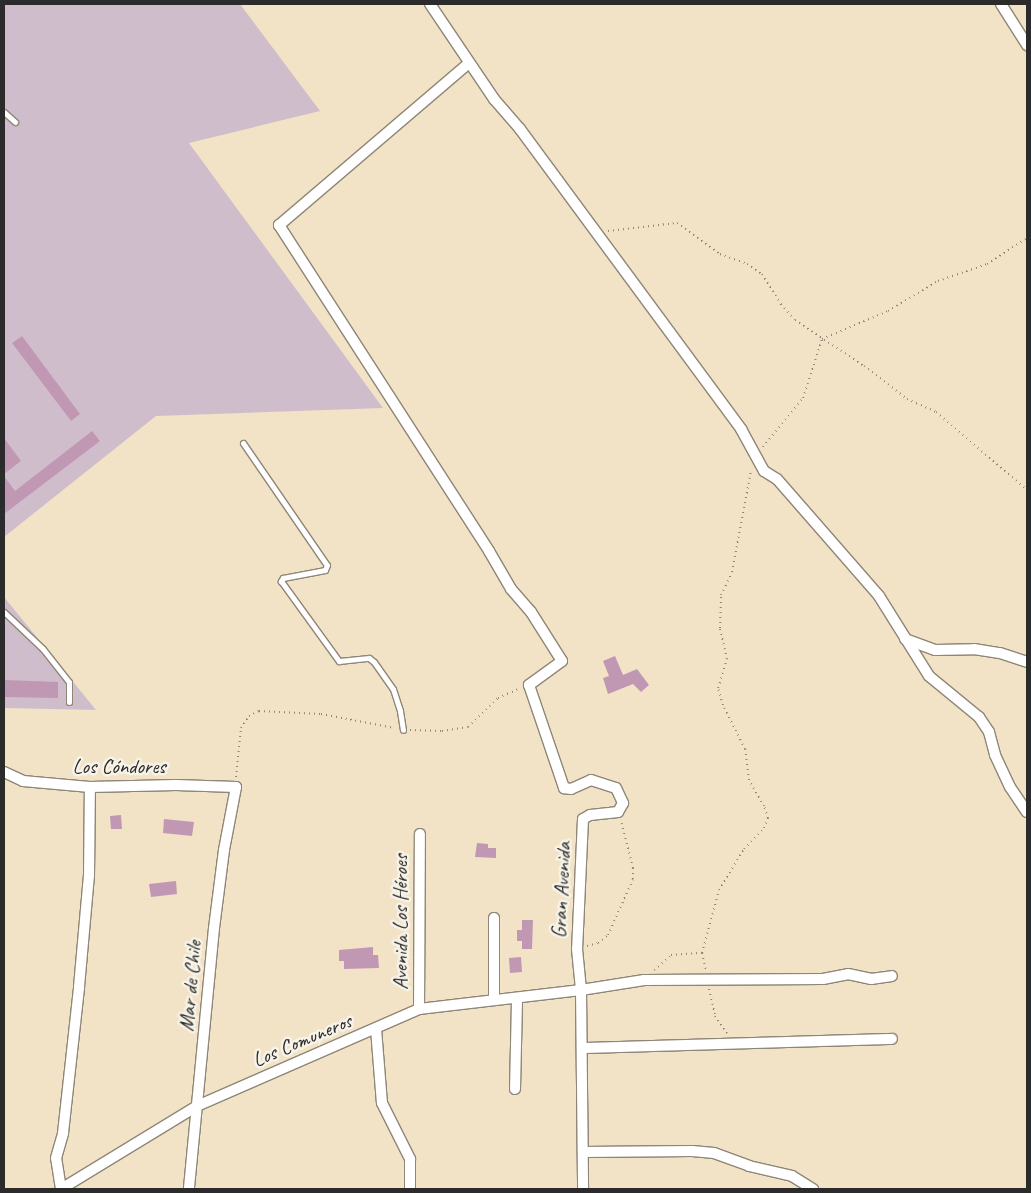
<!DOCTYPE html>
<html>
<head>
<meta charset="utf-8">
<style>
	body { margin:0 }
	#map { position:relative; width:1031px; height:1193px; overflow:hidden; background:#f2e2c6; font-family:Caveat,sans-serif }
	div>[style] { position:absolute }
	.industrial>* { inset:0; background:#d0bdcc }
	.building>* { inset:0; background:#c198b3 }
	.path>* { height:2px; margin-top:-1px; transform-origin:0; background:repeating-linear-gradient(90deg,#8e8678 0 1px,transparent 0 5px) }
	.roads { filter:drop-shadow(1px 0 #8e8678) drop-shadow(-1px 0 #8e8678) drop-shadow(0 1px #8e8678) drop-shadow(0 -1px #8e8678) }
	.lane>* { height:5px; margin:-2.5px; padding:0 2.5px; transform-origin:2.5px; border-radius:2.5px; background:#fff }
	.street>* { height:10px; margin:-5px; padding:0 5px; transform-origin:5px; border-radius:5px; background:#fff }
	span { translate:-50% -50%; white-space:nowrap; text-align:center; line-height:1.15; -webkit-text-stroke:5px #f7f3e8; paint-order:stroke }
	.street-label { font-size:21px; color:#2b2b2b }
	.frame { position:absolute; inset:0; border:5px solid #2b2b2b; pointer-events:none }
</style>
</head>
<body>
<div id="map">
	<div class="industrial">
		<i style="clip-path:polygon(4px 4px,240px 4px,320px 111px,189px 143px,383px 408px,156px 416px,4px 537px)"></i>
		<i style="clip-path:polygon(4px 597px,96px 710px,4px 708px)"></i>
	</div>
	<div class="building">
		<i style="clip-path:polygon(22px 336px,80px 414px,71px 421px,12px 343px)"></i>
		<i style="clip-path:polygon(92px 431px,100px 441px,4px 514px,4px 476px,15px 491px)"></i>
		<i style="clip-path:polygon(4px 438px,21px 461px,4px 474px)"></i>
		<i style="clip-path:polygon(615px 656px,623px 675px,637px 669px,649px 685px,641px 692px,633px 684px,608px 694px,603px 678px,609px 676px,603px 661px)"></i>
		<i style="clip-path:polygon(4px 680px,58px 682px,58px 698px,4px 697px)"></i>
		<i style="clip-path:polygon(121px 815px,122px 829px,111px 829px,110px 816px)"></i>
		<i style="clip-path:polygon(164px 819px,194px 822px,192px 836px,163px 833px)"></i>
		<i style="clip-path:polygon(477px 843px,488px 844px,488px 848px,496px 848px,496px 858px,475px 857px)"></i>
		<i style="clip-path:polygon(176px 881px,177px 894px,151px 897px,149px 884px)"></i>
		<i style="clip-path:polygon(522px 920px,533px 920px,532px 949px,522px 949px,522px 941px,517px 941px,517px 930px,522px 930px)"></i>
		<i style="clip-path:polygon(373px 947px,373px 955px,378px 955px,379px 968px,344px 969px,344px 961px,339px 961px,339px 950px)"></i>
		<i style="clip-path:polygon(521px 957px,522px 972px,510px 973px,509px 958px)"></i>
	</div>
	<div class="path">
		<i style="left:608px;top:231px;width:69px;rotate:-6.6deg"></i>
		<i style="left:677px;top:223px;width:53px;rotate:35.8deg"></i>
		<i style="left:720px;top:254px;width:29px;rotate:20deg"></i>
		<i style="left:747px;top:264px;width:18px;rotate:34deg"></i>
		<i style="left:762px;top:274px;width:36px;rotate:58deg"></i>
		<i style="left:781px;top:304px;width:21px;rotate:49deg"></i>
		<i style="left:795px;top:320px;width:83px;rotate:33.7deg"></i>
		<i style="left:864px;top:366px;width:54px;rotate:37.5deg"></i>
		<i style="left:907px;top:399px;width:32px;rotate:24deg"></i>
		<i style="left:936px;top:412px;width:120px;rotate:40.6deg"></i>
		<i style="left:763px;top:447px;width:63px;rotate:-50.8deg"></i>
		<i style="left:803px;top:398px;width:62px;rotate:-72.1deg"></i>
		<i style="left:822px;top:339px;width:72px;rotate:-23deg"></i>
		<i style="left:888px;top:311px;width:58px;rotate:-31deg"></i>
		<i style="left:938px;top:281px;width:52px;rotate:-19.1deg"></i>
		<i style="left:987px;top:264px;width:48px;rotate:-33deg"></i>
		<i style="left:410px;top:730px;width:32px;rotate:2deg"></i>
		<i style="left:442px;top:731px;width:26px;rotate:-9deg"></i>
		<i style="left:468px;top:727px;width:42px;rotate:-44deg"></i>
		<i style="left:498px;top:698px;width:24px;rotate:-24deg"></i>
		<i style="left:236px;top:777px;width:49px;rotate:-84.2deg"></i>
		<i style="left:241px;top:728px;width:14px;rotate:-56deg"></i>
		<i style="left:249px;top:716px;width:11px;rotate:-27deg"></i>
		<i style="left:259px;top:711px;width:62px;rotate:2.8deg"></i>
		<i style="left:321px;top:714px;width:75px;rotate:10.7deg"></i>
		<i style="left:587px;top:946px;width:11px;rotate:-15deg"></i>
		<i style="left:598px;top:943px;width:13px;rotate:-39deg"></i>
		<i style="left:608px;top:935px;width:61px;rotate:-65.9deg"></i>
		<i style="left:633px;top:879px;width:11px;rotate:-90deg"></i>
		<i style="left:633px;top:868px;width:49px;rotate:-104.3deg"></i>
		<i style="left:702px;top:953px;width:17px;rotate:77deg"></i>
		<i style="left:654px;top:970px;width:23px;rotate:-41deg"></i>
		<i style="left:671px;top:955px;width:31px;rotate:-4deg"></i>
		<i style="left:702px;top:953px;width:65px;rotate:-74.9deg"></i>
		<i style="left:719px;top:890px;width:48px;rotate:-58.6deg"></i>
		<i style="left:744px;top:849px;width:29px;rotate:-46deg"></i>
		<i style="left:764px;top:828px;width:11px;rotate:-68deg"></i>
		<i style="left:768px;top:818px;width:13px;rotate:-108deg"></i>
		<i style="left:764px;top:806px;width:30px;rotate:-120deg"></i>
		<i style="left:749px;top:780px;width:31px;rotate:-97deg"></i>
		<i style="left:745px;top:749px;width:49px;rotate:-116.6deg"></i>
		<i style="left:723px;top:705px;width:18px;rotate:-106deg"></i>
		<i style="left:718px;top:688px;width:30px;rotate:-73deg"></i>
		<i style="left:727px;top:659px;width:32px;rotate:-103deg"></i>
		<i style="left:720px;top:628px;width:33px;rotate:-88deg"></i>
		<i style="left:721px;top:595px;width:25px;rotate:-64deg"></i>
		<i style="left:732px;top:572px;width:104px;rotate:-79.4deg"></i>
		<i style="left:709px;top:989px;width:28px;rotate:77deg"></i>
		<i style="left:715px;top:1016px;width:21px;rotate:55deg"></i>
	</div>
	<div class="roads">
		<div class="lane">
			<i style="left:4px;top:112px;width:15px;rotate:42deg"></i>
			<i style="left:243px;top:443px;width:148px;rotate:55.5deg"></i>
			<i style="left:327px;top:565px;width:5px;rotate:112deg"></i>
			<i style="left:325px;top:570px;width:43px;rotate:169.2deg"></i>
			<i style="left:283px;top:578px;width:4px;rotate:124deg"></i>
			<i style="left:281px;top:581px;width:99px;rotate:54.1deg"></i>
			<i style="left:339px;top:661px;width:30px;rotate:-6deg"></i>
			<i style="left:369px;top:658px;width:6px;rotate:39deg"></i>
			<i style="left:374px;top:662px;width:33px;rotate:55deg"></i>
			<i style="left:393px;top:689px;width:23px;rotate:72deg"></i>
			<i style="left:400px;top:711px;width:19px;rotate:81deg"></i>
			<i style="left:4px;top:612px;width:54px;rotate:43.5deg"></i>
			<i style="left:43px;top:649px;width:42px;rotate:51.8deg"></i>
			<i style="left:69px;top:682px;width:20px;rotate:90deg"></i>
		</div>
		<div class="street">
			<i style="left:430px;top:4px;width:115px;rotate:56deg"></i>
			<i style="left:494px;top:99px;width:40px;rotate:49deg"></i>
			<i style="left:520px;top:129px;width:373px;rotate:53.6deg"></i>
			<i style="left:741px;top:429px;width:48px;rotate:61.3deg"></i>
			<i style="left:764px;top:471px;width:15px;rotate:32deg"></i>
			<i style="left:777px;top:479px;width:155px;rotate:48.9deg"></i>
			<i style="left:879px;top:596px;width:94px;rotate:58deg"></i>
			<i style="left:929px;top:676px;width:65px;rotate:39.4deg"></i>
			<i style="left:979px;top:717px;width:18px;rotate:56deg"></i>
			<i style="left:989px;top:732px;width:24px;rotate:75deg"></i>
			<i style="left:995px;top:755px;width:35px;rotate:65deg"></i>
			<i style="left:1010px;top:787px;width:30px;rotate:56deg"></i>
			<i style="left:1001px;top:4px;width:49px;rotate:57.6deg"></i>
			<i style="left:469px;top:63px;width:250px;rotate:139.5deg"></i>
			<i style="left:279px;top:225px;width:388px;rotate:57.2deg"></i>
			<i style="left:489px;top:551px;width:44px;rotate:59.9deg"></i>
			<i style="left:511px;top:589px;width:30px;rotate:49deg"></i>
			<i style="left:531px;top:612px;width:58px;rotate:57.7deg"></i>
			<i style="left:562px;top:661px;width:41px;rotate:144deg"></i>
			<i style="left:529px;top:685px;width:109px;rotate:71.2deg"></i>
			<i style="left:564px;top:788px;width:7px;rotate:8deg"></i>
			<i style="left:571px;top:789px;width:22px;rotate:-24deg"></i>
			<i style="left:591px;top:780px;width:26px;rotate:18deg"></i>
			<i style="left:616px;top:788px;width:17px;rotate:65deg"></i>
			<i style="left:623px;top:803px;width:10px;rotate:119deg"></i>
			<i style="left:618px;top:812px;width:28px;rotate:174deg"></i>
			<i style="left:590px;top:815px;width:8px;rotate:150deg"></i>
			<i style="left:583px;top:819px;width:130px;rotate:92.6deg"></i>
			<i style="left:577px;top:949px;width:41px;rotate:84.4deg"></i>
			<i style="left:581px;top:990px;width:199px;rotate:89.4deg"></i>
			<i style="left:905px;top:639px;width:32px;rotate:20deg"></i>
			<i style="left:935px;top:650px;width:39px;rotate:-1deg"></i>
			<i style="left:974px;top:649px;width:26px;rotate:9deg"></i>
			<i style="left:1000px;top:653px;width:28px;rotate:18deg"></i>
			<i style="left:4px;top:772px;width:21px;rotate:25deg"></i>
			<i style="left:23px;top:781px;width:67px;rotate:5.1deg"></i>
			<i style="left:90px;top:787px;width:86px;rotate:-1.3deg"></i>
			<i style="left:176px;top:785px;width:60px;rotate:1.9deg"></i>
			<i style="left:236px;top:787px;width:64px;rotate:100.8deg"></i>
			<i style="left:224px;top:850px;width:79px;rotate:97.3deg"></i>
			<i style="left:214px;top:928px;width:262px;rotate:95.5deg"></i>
			<i style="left:494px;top:918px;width:82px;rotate:90deg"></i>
			<i style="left:419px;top:1009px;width:175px;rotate:-89.7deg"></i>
			<i style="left:376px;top:1029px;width:74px;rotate:85.4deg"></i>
			<i style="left:382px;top:1103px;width:63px;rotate:63.4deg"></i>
			<i style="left:410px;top:1159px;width:30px;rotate:90deg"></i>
			<i style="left:582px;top:1048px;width:310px;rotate:-1.7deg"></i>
			<i style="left:515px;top:1089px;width:91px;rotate:-88.7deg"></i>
			<i style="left:584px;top:1152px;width:108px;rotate:-0.5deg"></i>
			<i style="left:692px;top:1151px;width:22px;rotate:5deg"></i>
			<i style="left:714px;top:1153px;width:37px;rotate:20deg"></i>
			<i style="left:749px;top:1166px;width:44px;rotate:13.1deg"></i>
			<i style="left:792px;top:1176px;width:25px;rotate:32deg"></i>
			<i style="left:61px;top:1189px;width:159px;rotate:-31.4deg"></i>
			<i style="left:197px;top:1106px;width:242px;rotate:-23.6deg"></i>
			<i style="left:419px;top:1009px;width:163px;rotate:-6.7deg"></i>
			<i style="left:581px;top:990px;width:64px;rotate:-9deg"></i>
			<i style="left:644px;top:980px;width:179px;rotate:-0.3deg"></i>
			<i style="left:823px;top:979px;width:25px;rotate:-11deg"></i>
			<i style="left:848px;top:974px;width:24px;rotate:12deg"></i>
			<i style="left:871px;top:979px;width:21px;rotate:-8deg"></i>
			<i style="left:61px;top:1189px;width:31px;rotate:-99deg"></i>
			<i style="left:56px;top:1158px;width:26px;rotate:-74deg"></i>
			<i style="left:63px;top:1133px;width:147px;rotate:-83.7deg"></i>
			<i style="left:79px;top:987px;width:111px;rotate:-84.9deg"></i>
			<i style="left:89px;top:876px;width:89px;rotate:-89.4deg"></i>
		</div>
	</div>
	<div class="street-label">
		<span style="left:119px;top:766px">Los Cóndores</span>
		<span style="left:561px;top:890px;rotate:-87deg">Gran Avenida</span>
		<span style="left:400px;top:922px;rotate:-90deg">Avenida Los Héroes</span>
		<span style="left:190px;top:986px;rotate:-85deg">Mar de Chile</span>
		<span style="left:302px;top:1040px;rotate:-23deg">Los Comuneros</span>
	</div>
	<div class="frame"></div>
</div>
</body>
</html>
